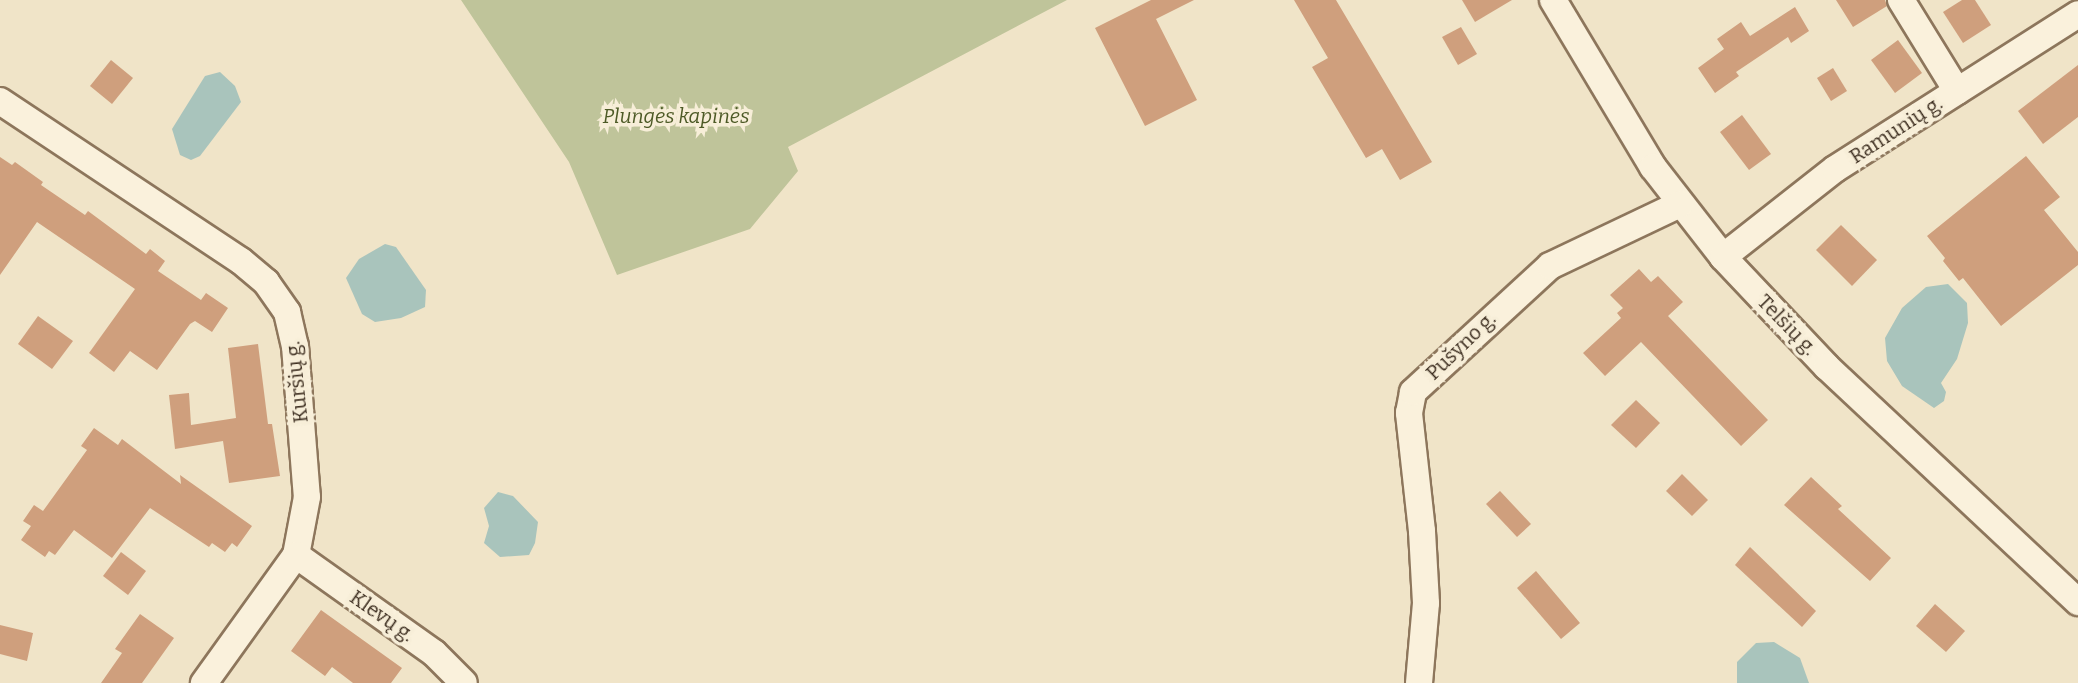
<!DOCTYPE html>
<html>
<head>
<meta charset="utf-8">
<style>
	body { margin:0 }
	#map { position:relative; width:2078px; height:683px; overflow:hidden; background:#f0e4c8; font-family:Bitter,serif }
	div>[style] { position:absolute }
	.cemetery>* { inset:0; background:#bfc49a }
	.water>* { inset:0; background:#a9c4bc }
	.building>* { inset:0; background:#cf9f7d }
	.roads { filter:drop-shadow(2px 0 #8d765c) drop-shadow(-2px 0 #8d765c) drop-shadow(0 2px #8d765c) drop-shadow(0 -2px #8d765c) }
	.street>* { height:26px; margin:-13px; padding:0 13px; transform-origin:13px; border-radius:13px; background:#faf1dc }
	span { translate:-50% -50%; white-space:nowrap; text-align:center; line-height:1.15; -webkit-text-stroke:7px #f7eed8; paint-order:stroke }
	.park-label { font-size:20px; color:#4d5a26; font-style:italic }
	.street-label { font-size:20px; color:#3d2e20 }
</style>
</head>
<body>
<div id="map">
	<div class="cemetery">
		<i style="clip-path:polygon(461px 0,1067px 0,788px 147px,798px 171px,750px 229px,617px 275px,569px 162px)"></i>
	</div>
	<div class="water">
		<i style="clip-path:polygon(220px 72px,235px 86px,241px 102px,200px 156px,191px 160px,180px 155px,172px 129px,205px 76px)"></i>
		<i style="clip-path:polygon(385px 244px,396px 247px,426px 290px,425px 307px,401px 318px,375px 322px,362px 314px,346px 278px,359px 259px)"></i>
		<i style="clip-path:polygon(1948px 284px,1967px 303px,1968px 323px,1957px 359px,1941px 383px,1946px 392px,1944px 401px,1934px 408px,1902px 386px,1887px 361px,1885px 338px,1902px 308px,1926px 287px)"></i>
		<i style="clip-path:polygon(498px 492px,513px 496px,538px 522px,535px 543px,529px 555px,500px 557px,484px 543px,489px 526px,484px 508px)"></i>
		<i style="clip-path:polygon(1774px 642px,1800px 658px,1809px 683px,1737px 683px,1737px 662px,1756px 643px)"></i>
	</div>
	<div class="building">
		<i style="clip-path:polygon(1151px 0,1194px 0,1156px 19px,1197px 100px,1145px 126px,1095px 28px)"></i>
		<i style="clip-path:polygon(1294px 0,1336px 0,1432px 162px,1400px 180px,1382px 149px,1366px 158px,1312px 67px,1328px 58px)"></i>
		<i style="clip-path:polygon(1462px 0,1512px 0,1475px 22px)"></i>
		<i style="clip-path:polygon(1836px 0,1885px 0,1887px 6px,1853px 27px)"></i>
		<i style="clip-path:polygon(1962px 0,1975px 0,1991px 25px,1963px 43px,1943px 12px)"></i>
		<i style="clip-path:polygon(1795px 7px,1809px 31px,1791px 43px,1788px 37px,1736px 72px,1739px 76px,1715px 93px,1698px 68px,1724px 49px,1717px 39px,1741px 22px,1750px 36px)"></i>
		<i style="clip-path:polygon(1461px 27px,1477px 54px,1458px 65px,1442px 37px)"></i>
		<i style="clip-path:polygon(1898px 40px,1922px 73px,1895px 93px,1871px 60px)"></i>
		<i style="clip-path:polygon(111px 60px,133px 78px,112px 104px,90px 86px)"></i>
		<i style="clip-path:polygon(2078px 65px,2078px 117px,2043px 144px,2018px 111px)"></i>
		<i style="clip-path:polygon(1833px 68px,1847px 91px,1831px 101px,1817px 78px)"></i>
		<i style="clip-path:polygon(1742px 115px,1771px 154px,1749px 170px,1720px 132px)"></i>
		<i style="clip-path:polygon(2026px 156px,2060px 197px,2044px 210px,2078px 252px,2078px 265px,2001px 326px,1963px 278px,1959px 281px,1943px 261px,1945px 258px,1927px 236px)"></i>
		<i style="clip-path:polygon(0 157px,12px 165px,15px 162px,43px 182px,41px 185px,85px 215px,88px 211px,146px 254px,150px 249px,165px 261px,158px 271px,201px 300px,206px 293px,228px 308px,212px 332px,195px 321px,190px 324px,157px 370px,130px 351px,114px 372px,89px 353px,135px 289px,37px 222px,0 275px)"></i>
		<i style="clip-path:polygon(1841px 225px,1877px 260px,1852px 286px,1816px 250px)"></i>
		<i style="clip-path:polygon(1639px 269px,1651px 282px,1658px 276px,1683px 302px,1668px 316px,1768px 420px,1741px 446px,1641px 342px,1605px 376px,1583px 353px,1621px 318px,1617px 313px,1623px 308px,1610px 295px)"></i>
		<i style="clip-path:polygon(38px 316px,73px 341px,52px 369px,18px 344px)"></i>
		<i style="clip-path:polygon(258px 344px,268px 424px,272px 424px,280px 476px,229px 483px,223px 441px,175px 449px,169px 395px,189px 393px,191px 425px,236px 418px,228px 348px)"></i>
		<i style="clip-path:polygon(1636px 400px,1660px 423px,1636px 448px,1611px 425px)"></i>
		<i style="clip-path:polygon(94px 428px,118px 445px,122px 439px,181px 484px,180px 475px,252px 526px,237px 547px,232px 543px,225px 552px,212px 543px,209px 547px,150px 508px,112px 558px,74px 530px,55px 555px,49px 551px,45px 557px,21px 540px,31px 526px,23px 521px,34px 505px,43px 511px,87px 450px,81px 446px)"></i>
		<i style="clip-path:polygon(1682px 474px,1708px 500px,1692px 516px,1666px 491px)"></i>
		<i style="clip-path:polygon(1811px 477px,1842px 506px,1838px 509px,1891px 558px,1870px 581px,1784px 505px)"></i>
		<i style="clip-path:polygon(1500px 491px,1531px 524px,1517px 537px,1486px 504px)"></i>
		<i style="clip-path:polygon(1750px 547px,1816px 611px,1802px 627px,1735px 565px)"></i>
		<i style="clip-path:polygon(121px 552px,146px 571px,128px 595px,103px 576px)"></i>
		<i style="clip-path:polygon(1536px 571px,1580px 623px,1561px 639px,1517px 588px)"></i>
		<i style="clip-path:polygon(1935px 604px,1965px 631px,1946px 652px,1916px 626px)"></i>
		<i style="clip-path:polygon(321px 610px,402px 668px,391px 683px,353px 683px,332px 667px,325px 676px,291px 651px)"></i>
		<i style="clip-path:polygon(140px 614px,174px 638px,142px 683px,101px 683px,122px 653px,115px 649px)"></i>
		<i style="clip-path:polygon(0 625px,33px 633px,27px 661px,0 654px)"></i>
	</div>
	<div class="roads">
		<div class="street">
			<i style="left:1553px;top:0;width:195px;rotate:59.1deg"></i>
			<i style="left:1653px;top:167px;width:114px;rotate:52.1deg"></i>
			<i style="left:1723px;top:257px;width:151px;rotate:46.6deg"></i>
			<i style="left:1827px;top:367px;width:344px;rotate:43.1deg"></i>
			<i style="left:1901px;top:0;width:107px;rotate:58.4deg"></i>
			<i style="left:0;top:101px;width:289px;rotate:33.6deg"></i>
			<i style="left:241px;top:261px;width:33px;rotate:40deg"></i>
			<i style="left:266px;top:282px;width:37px;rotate:55deg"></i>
			<i style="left:287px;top:312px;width:35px;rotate:77deg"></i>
			<i style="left:295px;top:346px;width:151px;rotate:85.5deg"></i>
			<i style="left:307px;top:497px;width:59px;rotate:100.7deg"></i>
			<i style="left:296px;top:555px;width:158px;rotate:125.7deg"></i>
			<i style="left:1723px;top:257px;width:142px;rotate:-38.2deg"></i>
			<i style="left:1835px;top:169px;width:288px;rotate:-32.5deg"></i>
			<i style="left:296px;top:555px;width:169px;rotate:35.4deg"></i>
			<i style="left:434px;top:653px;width:42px;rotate:45deg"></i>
			<i style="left:1419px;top:683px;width:80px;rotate:-85deg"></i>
			<i style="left:1426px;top:603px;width:72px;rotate:-93.2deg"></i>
			<i style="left:1422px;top:531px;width:119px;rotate:-96.3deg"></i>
			<i style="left:1409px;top:413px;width:21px;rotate:-79deg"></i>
			<i style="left:1413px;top:392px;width:186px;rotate:-42.6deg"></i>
			<i style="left:1550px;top:266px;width:144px;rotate:-25.5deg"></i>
		</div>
	</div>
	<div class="park-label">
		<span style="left:676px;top:116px">Plungės kapinės</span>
	</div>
	<div class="street-label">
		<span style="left:1896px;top:130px;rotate:-33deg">Ramunių g.</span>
		<span style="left:1787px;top:325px;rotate:46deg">Telšių g.</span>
		<span style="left:1461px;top:346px;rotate:-44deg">Pušyno g.</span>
		<span style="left:297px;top:382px;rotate:-96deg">Kuršių g.</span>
		<span style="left:382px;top:616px;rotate:35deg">Klevų g.</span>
	</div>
</div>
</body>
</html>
